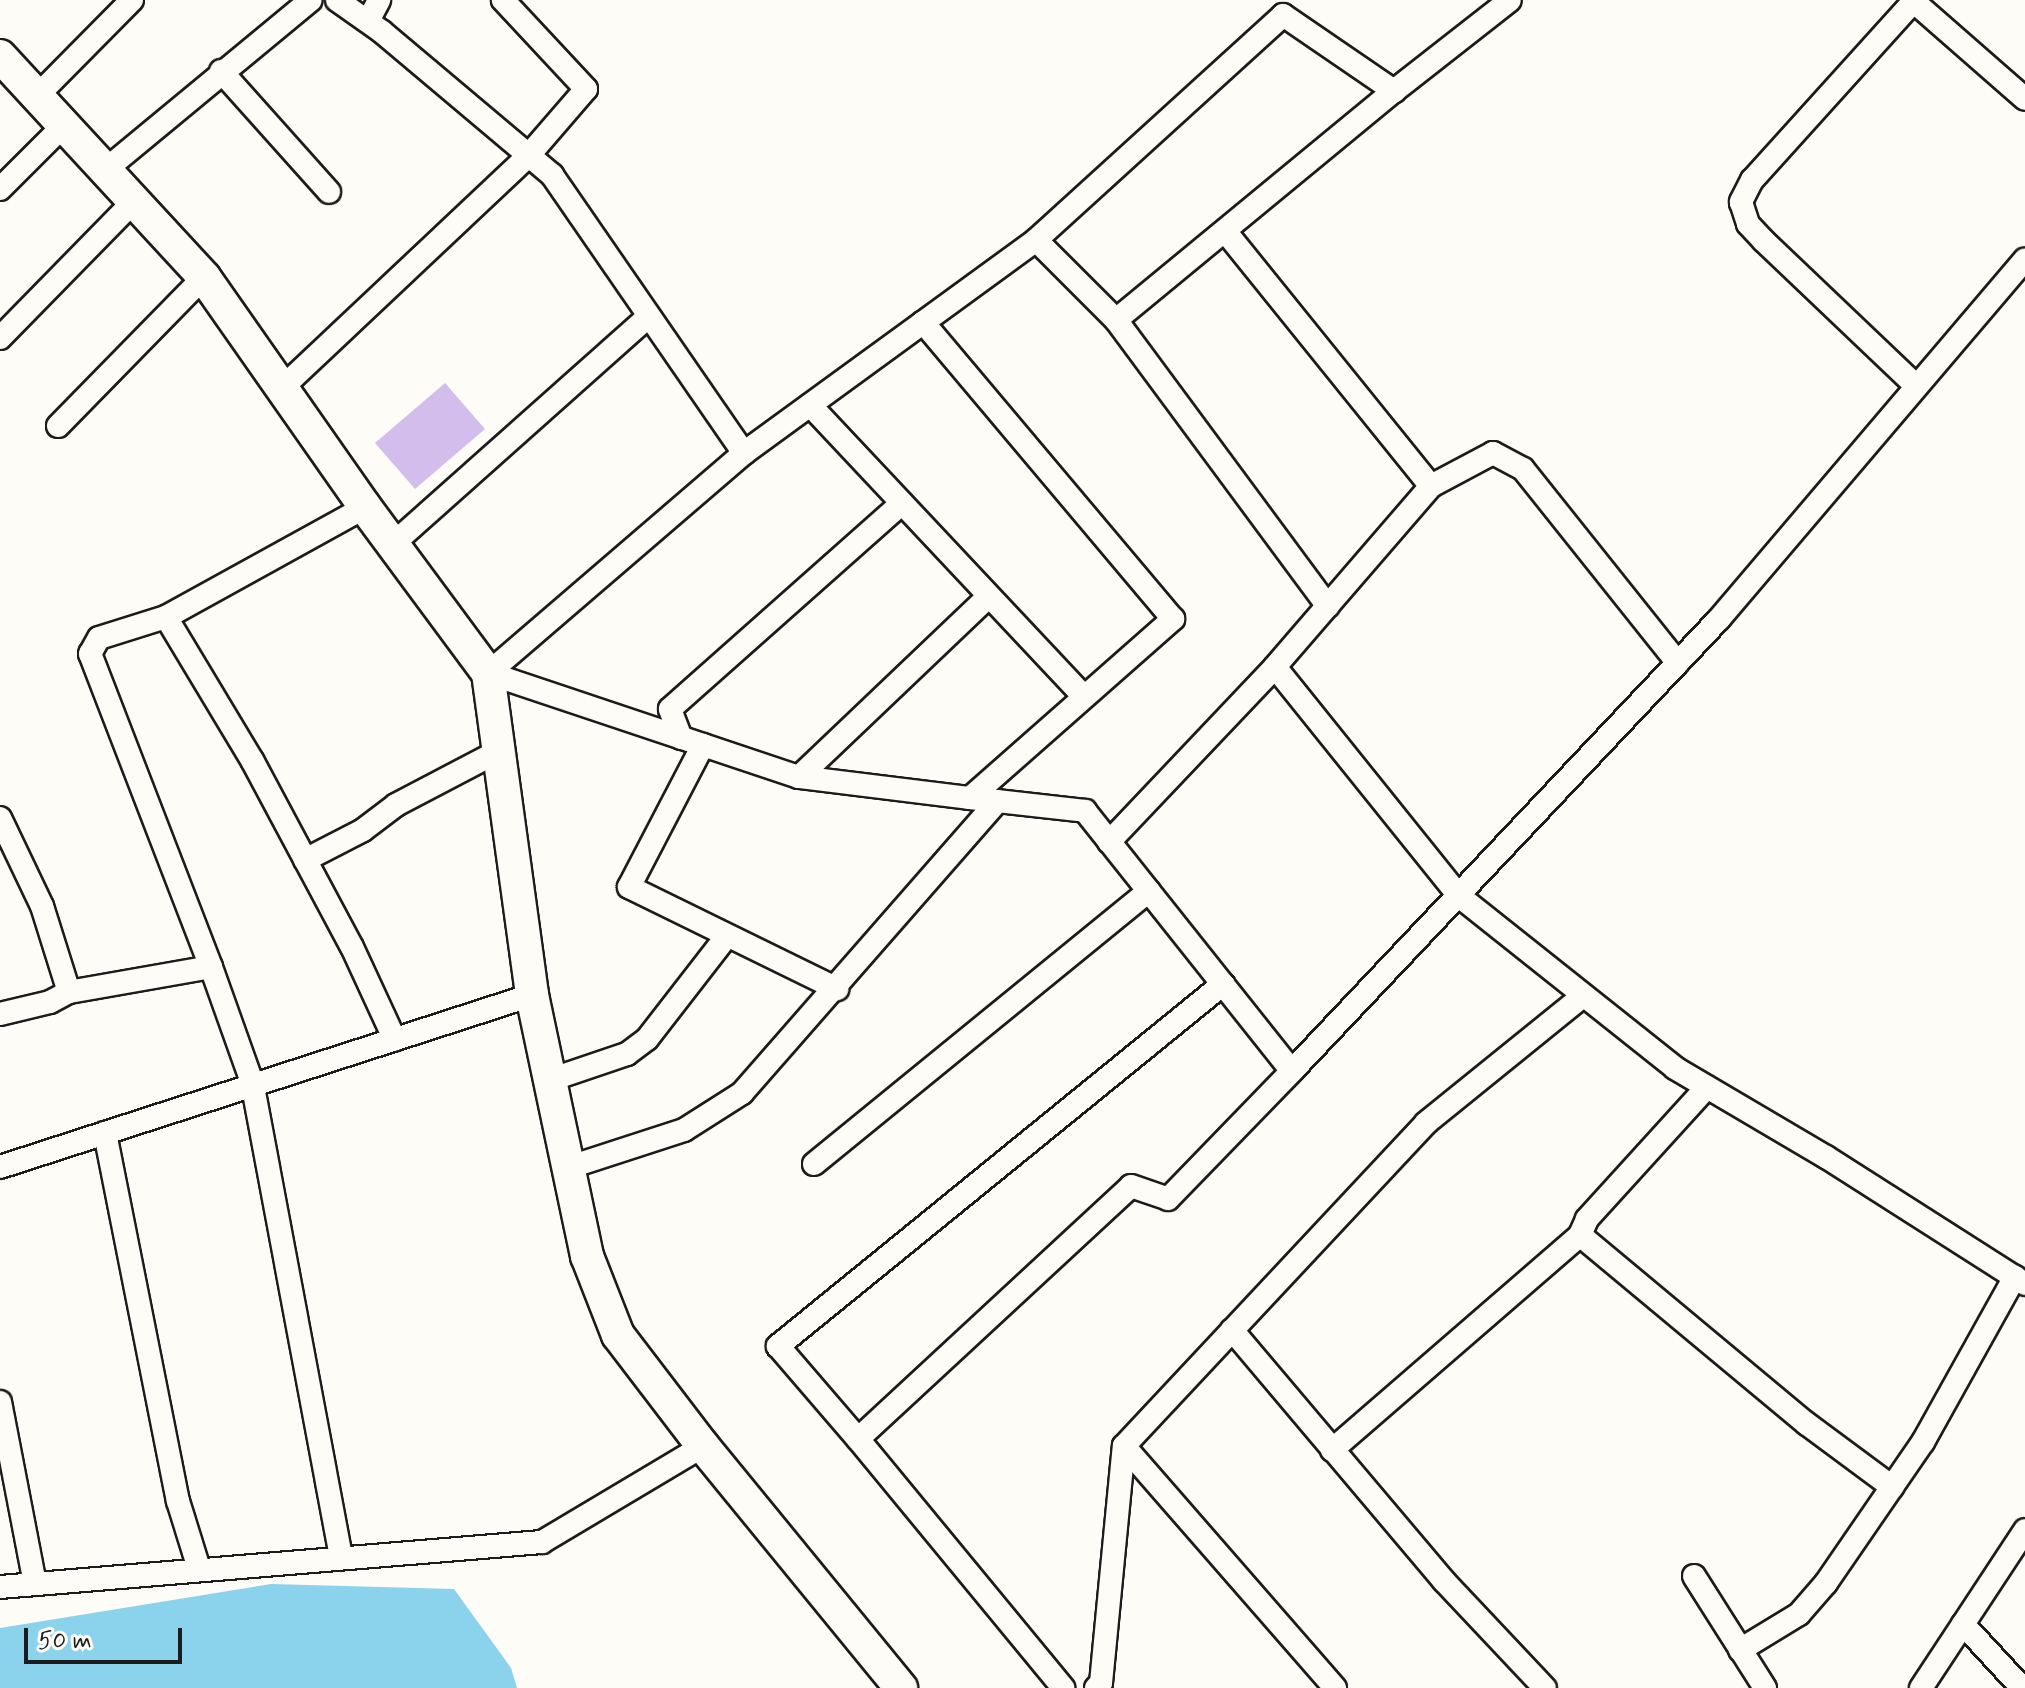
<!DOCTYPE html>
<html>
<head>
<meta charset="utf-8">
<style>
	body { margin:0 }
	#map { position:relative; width:2025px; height:1688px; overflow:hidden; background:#fdfcf7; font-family:Mynerve,sans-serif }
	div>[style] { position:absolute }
	.water>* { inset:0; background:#8bd2ed }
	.building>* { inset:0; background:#d3bded }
	.roads { filter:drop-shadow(2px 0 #1c1c1c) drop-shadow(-2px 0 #1c1c1c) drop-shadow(0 2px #1c1c1c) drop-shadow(0 -2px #1c1c1c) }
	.street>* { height:22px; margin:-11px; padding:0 11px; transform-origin:11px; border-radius:11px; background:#fdfcf7 }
	.secondary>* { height:32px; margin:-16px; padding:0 16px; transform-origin:16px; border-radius:16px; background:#fdfcf7 }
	span { translate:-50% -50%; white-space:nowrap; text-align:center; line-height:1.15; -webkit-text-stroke:6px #fdfcf7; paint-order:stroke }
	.scale { position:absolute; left:24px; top:1628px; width:158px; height:36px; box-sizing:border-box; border:4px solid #1c1c1c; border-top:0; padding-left:10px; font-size:24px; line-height:28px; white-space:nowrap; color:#1c1c1c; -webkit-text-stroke:6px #fdfcf7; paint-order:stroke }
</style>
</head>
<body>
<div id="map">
	<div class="water">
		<i style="clip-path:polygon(271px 1584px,454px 1589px,511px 1668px,517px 1688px,0 1688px,0 1628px)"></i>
	</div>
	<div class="building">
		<i style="clip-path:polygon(445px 383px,485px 429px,415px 489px,375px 443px)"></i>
	</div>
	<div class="roads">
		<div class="street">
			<i style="left:337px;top:0;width:54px;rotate:35.2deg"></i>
			<i style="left:381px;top:31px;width:224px;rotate:40.1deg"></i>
			<i style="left:552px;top:175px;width:338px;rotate:55.4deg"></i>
			<i style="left:744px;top:453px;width:338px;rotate:139.3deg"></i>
			<i style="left:1912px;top:0;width:150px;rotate:41.2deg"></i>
			<i style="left:1913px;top:2px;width:240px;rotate:132.1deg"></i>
			<i style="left:1752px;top:180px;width:25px;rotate:117deg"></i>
			<i style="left:1741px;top:202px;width:23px;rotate:72deg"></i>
			<i style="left:1748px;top:224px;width:23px;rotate:47deg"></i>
			<i style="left:1764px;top:241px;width:209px;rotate:43.6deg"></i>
			<i style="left:368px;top:21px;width:24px;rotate:-62deg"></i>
			<i style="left:221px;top:71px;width:162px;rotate:48.2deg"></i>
			<i style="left:37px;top:96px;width:135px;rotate:-45.3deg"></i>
			<i style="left:104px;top:171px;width:268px;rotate:-39.6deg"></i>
			<i style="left:0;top:189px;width:91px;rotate:-45deg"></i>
			<i style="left:1225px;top:231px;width:328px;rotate:51.1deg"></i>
			<i style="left:1431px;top:486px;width:239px;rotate:130.8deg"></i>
			<i style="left:1036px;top:240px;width:113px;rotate:45deg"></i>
			<i style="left:1116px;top:320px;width:360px;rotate:-39.5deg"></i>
			<i style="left:1116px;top:320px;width:356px;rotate:53.5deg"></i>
			<i style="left:0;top:338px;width:192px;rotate:-45.6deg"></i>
			<i style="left:282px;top:388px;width:340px;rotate:-43.3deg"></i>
			<i style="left:529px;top:155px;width:87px;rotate:-49.2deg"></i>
			<i style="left:586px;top:89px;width:122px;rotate:-133deg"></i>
			<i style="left:810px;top:405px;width:400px;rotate:46.8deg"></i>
			<i style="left:58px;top:426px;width:209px;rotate:-45.6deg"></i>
			<i style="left:744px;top:453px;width:361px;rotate:-36.1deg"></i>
			<i style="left:1036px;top:240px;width:334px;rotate:-42.3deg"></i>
			<i style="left:1283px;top:15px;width:135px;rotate:34.4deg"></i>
			<i style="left:1394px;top:91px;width:147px;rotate:-38.1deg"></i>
			<i style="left:1431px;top:486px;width:70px;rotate:-28deg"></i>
			<i style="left:1493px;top:453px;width:34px;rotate:28deg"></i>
			<i style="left:1523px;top:469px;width:248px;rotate:51.4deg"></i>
			<i style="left:393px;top:544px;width:341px;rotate:-41.7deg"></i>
			<i style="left:166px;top:617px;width:167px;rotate:59deg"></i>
			<i style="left:252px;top:760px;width:212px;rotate:61.9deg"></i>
			<i style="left:352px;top:947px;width:102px;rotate:65.2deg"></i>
			<i style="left:488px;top:673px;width:328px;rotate:18.5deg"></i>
			<i style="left:799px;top:777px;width:172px;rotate:7deg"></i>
			<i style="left:970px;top:798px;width:271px;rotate:-41.4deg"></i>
			<i style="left:1173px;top:619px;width:388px;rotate:-130.1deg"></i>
			<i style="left:681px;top:738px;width:31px;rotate:-111deg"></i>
			<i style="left:670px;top:709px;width:310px;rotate:-41.6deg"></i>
			<i style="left:703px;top:745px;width:160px;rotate:117.5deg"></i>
			<i style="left:629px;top:887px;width:232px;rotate:26.1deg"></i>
			<i style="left:799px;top:777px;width:262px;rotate:-43.6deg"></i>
			<i style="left:970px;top:798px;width:116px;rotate:6.4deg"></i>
			<i style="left:1085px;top:811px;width:332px;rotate:51.5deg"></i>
			<i style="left:1292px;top:1071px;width:622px;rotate:-46.63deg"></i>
			<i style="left:1719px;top:619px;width:472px;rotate:-49.6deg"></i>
			<i style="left:0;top:818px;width:98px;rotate:64.5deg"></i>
			<i style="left:42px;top:906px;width:90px;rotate:72.6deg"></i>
			<i style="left:1109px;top:842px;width:241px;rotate:-46.5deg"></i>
			<i style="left:1275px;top:667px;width:294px;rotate:51.2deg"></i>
			<i style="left:1459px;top:896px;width:276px;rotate:38.5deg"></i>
			<i style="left:1675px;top:1068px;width:175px;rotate:30.5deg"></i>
			<i style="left:1826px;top:1157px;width:236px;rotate:32.5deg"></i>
			<i style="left:305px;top:860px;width:65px;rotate:-27.3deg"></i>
			<i style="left:363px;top:830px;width:41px;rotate:-37.1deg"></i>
			<i style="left:396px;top:805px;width:116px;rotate:-27.7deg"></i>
			<i style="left:1223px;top:984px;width:574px;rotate:140.87deg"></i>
			<i style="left:778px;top:1346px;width:123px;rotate:49.3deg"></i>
			<i style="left:858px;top:1439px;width:372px;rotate:-42.8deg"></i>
			<i style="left:1131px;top:1186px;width:39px;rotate:19deg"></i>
			<i style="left:1168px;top:1199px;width:178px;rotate:-45.9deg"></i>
			<i style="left:0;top:1014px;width:51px;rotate:-13.5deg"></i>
			<i style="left:50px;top:1002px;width:21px;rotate:-28deg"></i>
			<i style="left:69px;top:992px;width:144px;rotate:-10deg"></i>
			<i style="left:550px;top:1080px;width:81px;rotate:-18.7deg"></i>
			<i style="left:627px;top:1054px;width:25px;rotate:-37deg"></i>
			<i style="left:647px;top:1039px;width:130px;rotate:-52.2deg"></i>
			<i style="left:105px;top:1133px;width:375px;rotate:78.8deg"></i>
			<i style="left:178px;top:1501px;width:71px;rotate:72.8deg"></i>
			<i style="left:814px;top:1164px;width:432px;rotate:-39.2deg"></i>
			<i style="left:0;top:1167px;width:559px;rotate:-17.92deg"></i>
			<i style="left:567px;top:1168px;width:123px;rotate:-18deg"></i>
			<i style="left:684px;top:1130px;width:69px;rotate:-32.5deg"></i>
			<i style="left:742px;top:1093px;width:388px;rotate:-48.8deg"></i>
			<i style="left:1580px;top:1235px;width:295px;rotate:39.8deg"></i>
			<i style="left:1807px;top:1424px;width:106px;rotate:36.5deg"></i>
			<i style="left:1232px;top:1330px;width:329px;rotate:49.8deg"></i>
			<i style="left:1444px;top:1581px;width:147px;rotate:46.7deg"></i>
			<i style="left:0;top:1402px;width:185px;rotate:79.1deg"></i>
			<i style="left:858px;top:1439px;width:323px;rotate:50.5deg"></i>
			<i style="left:1124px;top:1446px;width:321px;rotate:48.9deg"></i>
			<i style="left:1332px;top:1450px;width:328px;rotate:-40.9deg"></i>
			<i style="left:1580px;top:1235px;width:17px;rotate:-66deg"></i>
			<i style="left:1587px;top:1219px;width:178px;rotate:-47.7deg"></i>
			<i style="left:341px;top:1557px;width:480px;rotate:-100.6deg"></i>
			<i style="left:253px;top:1085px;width:125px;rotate:-109.6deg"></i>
			<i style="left:211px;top:967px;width:336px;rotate:-111.1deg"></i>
			<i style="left:90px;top:654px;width:18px;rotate:-61deg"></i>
			<i style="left:99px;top:638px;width:70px;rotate:-17.4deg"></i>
			<i style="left:166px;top:617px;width:227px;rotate:-28.9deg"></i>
			<i style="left:1694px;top:1576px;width:133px;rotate:57.6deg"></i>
			<i style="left:0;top:1587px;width:544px;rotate:-4.75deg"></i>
			<i style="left:542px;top:1542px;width:187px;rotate:-30.8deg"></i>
			<i style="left:1963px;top:1624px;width:87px;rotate:47.3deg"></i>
			<i style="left:1740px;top:1650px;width:69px;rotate:-31.4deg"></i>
			<i style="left:1799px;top:1614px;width:41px;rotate:-48.9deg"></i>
			<i style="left:1826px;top:1583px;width:171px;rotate:-55.5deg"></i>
			<i style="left:1923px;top:1442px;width:189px;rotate:-60.9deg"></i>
			<i style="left:1096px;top:1688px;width:7px;rotate:-45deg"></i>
			<i style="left:1101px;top:1683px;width:238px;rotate:-84.5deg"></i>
			<i style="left:1124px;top:1446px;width:442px;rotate:-46.9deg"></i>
			<i style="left:1426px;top:1123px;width:202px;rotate:-39deg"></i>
			<i style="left:1921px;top:1688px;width:189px;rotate:-56.6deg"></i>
		</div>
		<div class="secondary">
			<i style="left:0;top:56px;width:301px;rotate:47.3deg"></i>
			<i style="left:204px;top:277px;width:281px;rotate:55deg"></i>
			<i style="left:365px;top:507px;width:207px;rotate:53.5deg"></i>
			<i style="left:488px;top:673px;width:325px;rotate:82.2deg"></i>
			<i style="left:532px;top:995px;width:267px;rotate:78.1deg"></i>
			<i style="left:587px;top:1256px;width:85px;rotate:68.6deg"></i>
			<i style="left:618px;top:1335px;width:140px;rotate:52.6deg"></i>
			<i style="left:703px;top:1446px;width:313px;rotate:50.7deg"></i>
		</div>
	</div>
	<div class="scale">50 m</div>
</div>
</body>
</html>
